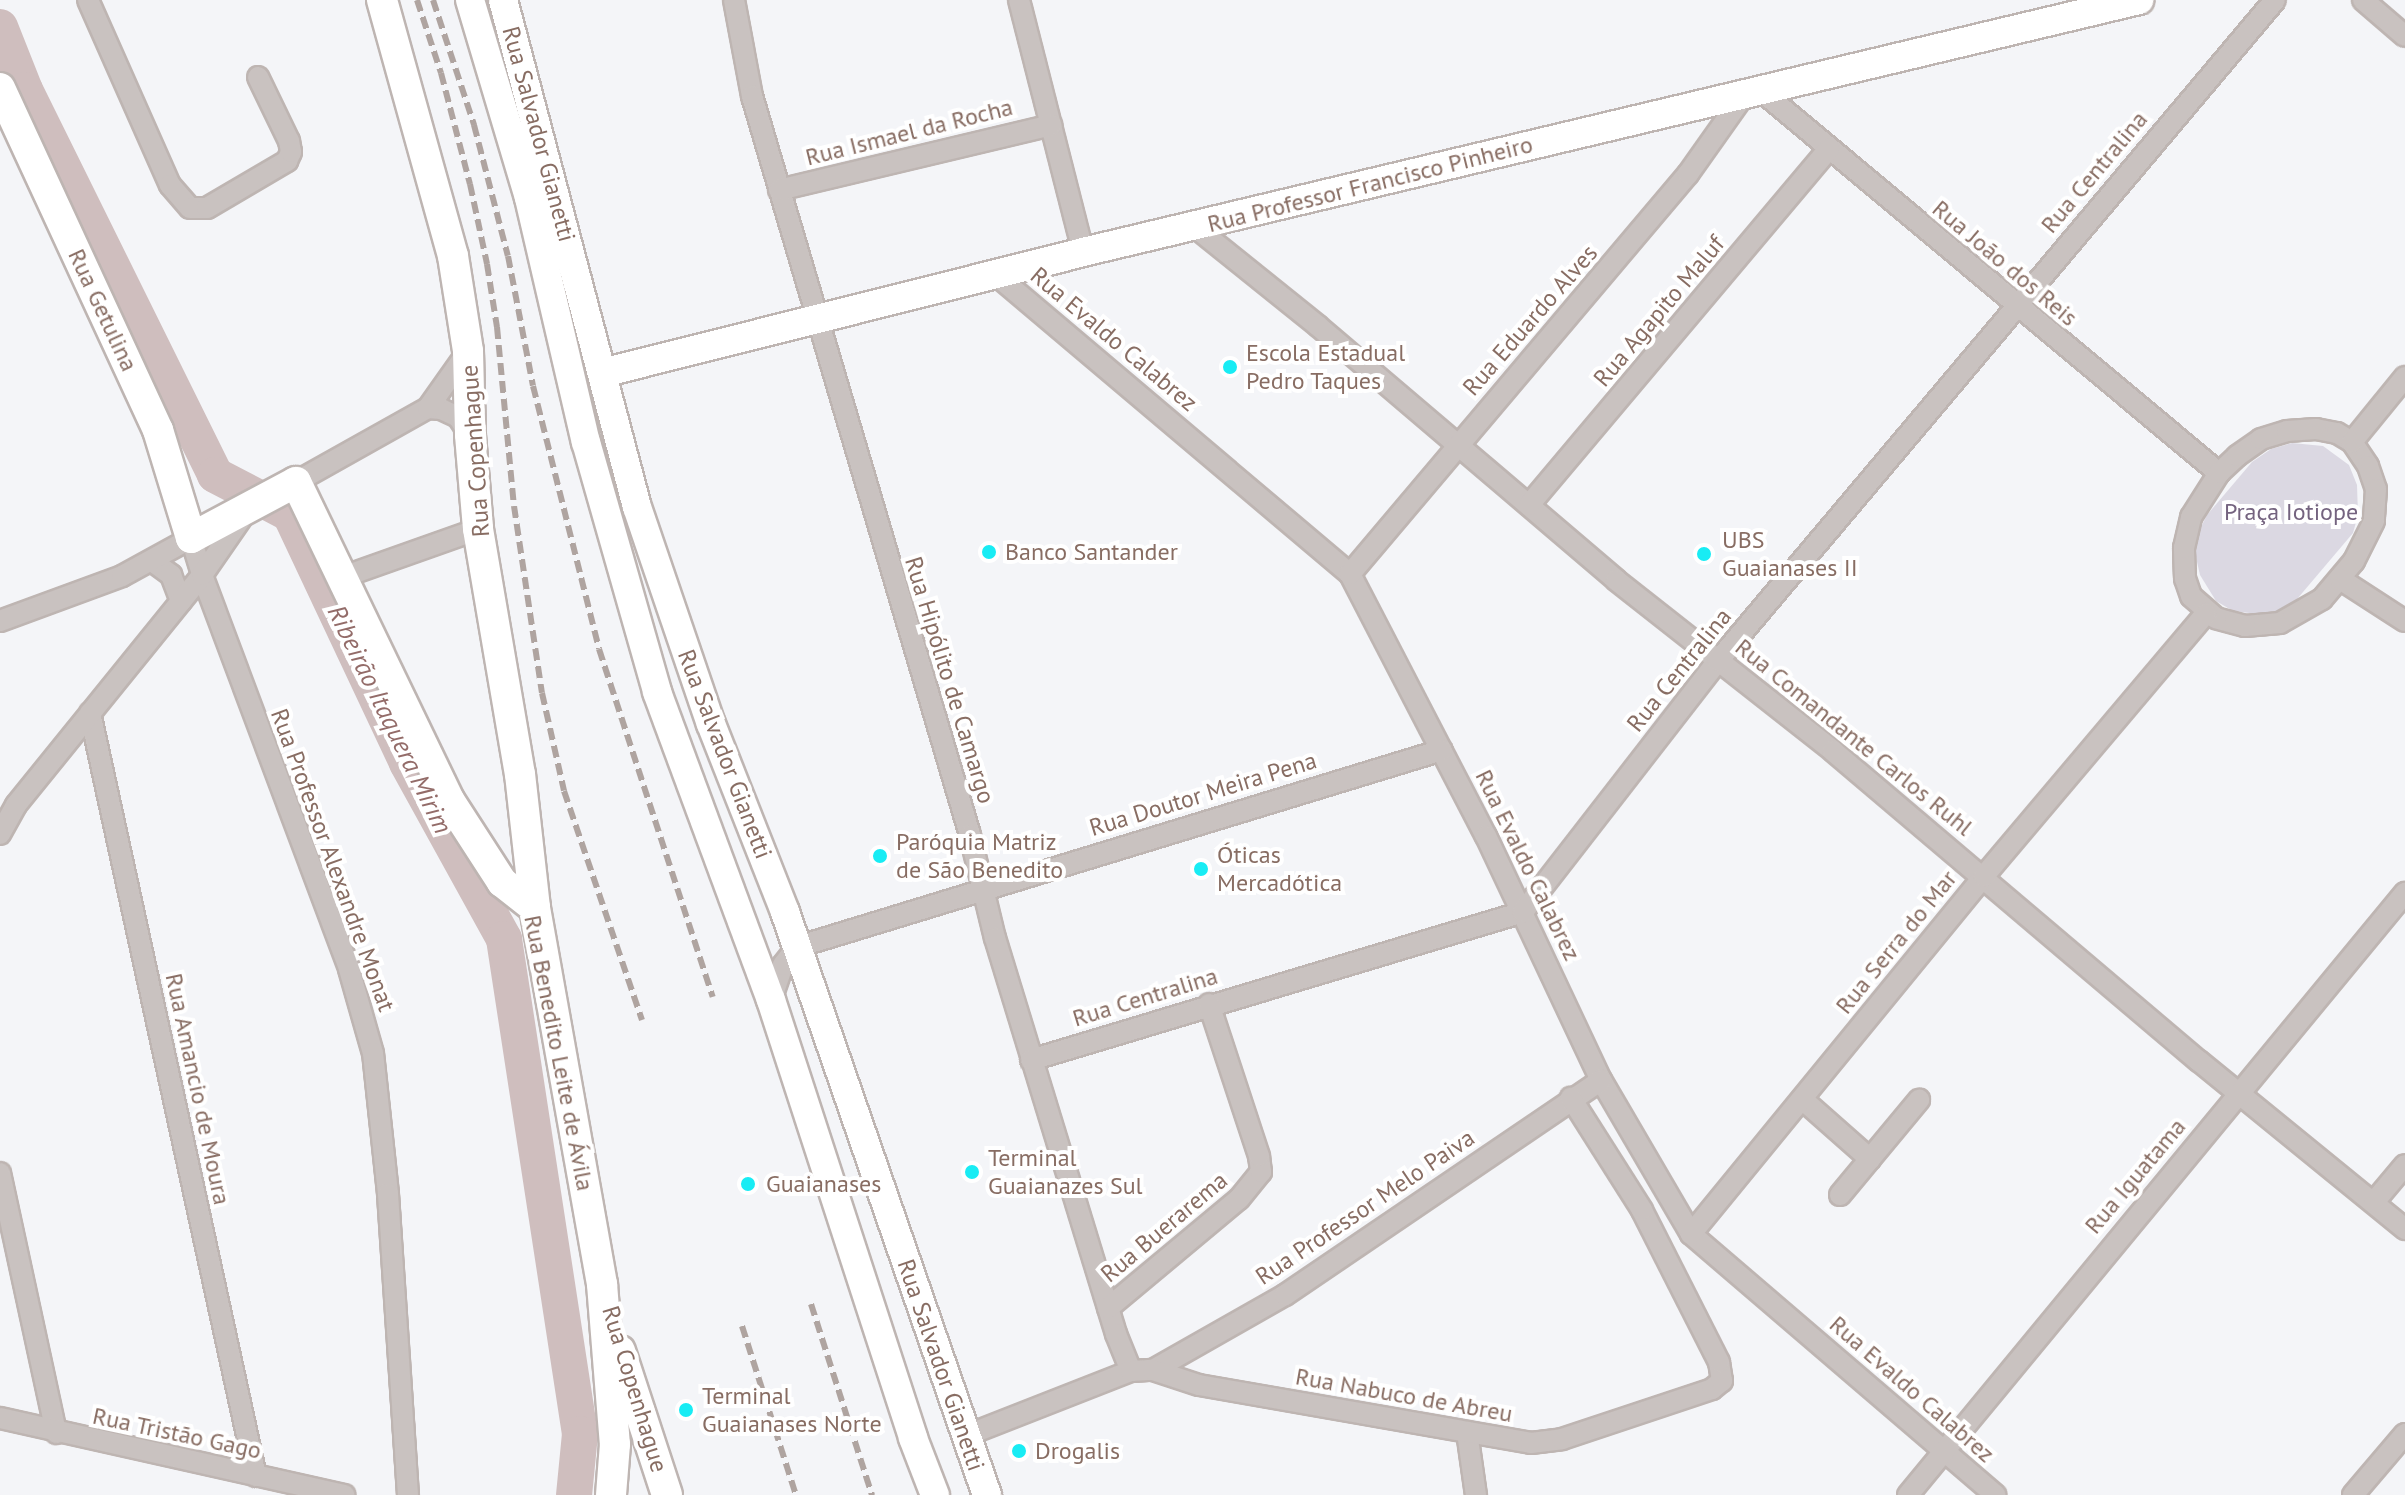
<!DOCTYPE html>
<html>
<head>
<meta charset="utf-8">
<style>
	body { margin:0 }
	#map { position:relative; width:2405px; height:1495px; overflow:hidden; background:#f4f5f8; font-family:"PT Sans",sans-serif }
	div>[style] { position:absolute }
	.green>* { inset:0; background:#dbd8e2 }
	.river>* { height:36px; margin:-18px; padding:0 18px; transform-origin:18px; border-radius:18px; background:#cfbebe }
	.roads { filter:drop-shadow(2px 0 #beb5b2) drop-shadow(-2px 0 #beb5b2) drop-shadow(0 2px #beb5b2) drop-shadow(0 -2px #beb5b2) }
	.street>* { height:20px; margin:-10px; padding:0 10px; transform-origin:10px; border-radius:10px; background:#c9c2c0 }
	.secondary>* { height:28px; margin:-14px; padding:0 14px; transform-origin:14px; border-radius:14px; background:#fff }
	.primary>* { height:30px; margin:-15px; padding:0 15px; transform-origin:15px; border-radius:15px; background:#fff }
	.rail>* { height:6px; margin-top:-3px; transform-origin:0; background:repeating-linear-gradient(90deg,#afa4a0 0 12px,transparent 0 18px) }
	.dots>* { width:22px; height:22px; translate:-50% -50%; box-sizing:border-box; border:4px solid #fff; border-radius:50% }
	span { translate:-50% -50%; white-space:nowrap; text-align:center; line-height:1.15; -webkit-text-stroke:8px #fff; paint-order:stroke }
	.street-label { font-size:24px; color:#886d63 }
	.poi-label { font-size:24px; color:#886d63 }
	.left { translate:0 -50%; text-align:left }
	.park-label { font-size:24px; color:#74637f }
	.water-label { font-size:26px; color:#936c69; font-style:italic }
</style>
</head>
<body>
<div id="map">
	<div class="green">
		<i style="clip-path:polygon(2292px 443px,2323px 446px,2349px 465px,2357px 485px,2358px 515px,2353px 533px,2292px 605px,2266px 615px,2233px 611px,2216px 601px,2200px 575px,2195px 553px,2199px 531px,2207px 515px,2252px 462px,2271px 449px)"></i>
	</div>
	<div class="river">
		<i style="left:0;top:27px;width:68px;rotate:68.4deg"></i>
		<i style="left:25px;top:90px;width:429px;rotate:63.7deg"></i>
		<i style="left:215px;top:475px;width:85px;rotate:27.5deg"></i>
		<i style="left:290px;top:514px;width:275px;rotate:64.8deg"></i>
		<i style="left:407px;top:763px;width:201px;rotate:61.1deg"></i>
		<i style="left:504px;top:939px;width:501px;rotate:81.27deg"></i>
		<i style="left:580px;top:1434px;width:61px;rotate:95.6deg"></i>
	</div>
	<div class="roads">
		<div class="street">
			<i style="left:88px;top:0;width:202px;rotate:66.1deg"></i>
			<i style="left:170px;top:185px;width:30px;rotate:49deg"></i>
			<i style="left:190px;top:208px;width:17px"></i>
			<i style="left:207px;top:208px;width:93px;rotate:-30.4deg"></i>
			<i style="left:287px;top:161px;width:10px;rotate:-66deg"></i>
			<i style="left:291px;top:152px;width:11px;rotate:-100deg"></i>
			<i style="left:289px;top:141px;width:71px;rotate:-115.8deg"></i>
			<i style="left:734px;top:0;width:98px;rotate:79.4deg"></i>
			<i style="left:752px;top:96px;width:770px;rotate:73.56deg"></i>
			<i style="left:970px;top:835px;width:106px;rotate:76.4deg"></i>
			<i style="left:995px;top:938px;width:414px;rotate:73deg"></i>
			<i style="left:1116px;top:1334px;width:40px;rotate:68deg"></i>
			<i style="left:1019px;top:0;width:260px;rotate:75.7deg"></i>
			<i style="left:2363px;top:0;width:55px;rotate:40.6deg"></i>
			<i style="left:1760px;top:90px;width:598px;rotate:39.84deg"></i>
			<i style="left:779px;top:190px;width:280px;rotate:-13.4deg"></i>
			<i style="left:1195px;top:227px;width:158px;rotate:38.8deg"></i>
			<i style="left:1318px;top:326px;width:392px;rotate:40.4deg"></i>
			<i style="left:1616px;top:580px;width:276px;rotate:38.2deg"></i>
			<i style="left:1833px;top:751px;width:480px;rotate:40.3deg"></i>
			<i style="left:2199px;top:1061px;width:266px;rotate:39.2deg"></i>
			<i style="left:995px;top:274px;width:465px;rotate:40.2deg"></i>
			<i style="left:1350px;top:574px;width:295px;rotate:62.6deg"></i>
			<i style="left:1486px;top:836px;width:270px;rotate:64.8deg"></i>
			<i style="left:1601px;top:1080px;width:178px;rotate:59.7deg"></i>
			<i style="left:1691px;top:1234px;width:401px;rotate:40.6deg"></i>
			<i style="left:428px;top:408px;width:13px;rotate:4deg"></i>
			<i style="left:441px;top:409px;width:19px;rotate:25deg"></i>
			<i style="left:458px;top:417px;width:22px;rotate:56deg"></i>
			<i style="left:2316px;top:429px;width:21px;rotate:11deg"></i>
			<i style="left:2337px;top:433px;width:17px;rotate:31deg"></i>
			<i style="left:2352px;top:442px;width:29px;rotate:56deg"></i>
			<i style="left:2368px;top:466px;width:24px;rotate:71deg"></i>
			<i style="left:2376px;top:489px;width:32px;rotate:94deg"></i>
			<i style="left:2374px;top:521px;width:45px;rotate:116.6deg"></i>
			<i style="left:2354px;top:561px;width:50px;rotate:130.1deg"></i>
			<i style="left:2322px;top:599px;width:48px;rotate:150.3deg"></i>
			<i style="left:2280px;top:623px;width:35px;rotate:175deg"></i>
			<i style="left:2245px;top:626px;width:30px;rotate:-165deg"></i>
			<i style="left:2216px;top:618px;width:33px;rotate:-139deg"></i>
			<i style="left:2191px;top:596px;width:18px;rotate:-109deg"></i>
			<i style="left:2185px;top:579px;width:31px;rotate:-92deg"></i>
			<i style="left:2184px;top:548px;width:32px;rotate:-77deg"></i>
			<i style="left:2191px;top:517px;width:52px;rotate:-57.5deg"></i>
			<i style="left:2219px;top:473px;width:25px;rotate:-43deg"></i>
			<i style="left:2237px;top:456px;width:29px;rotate:-35deg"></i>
			<i style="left:2261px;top:439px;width:27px;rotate:-17deg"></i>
			<i style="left:2287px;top:431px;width:29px;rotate:-4deg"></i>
			<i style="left:2352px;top:442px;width:84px;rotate:-50.8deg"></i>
			<i style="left:296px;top:482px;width:151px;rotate:-29.3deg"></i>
			<i style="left:428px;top:408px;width:67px;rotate:-54.7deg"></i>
			<i style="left:1529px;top:505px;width:466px;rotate:-49.9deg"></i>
			<i style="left:152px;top:561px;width:24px;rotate:36deg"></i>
			<i style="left:171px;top:575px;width:28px;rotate:69deg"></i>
			<i style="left:1350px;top:574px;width:524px;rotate:-49.8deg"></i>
			<i style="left:1688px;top:174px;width:97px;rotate:-54.7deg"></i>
			<i style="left:340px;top:578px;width:146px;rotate:-19.5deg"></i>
			<i style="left:2340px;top:579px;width:77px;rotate:32.9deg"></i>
			<i style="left:0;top:621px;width:130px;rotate:-20.2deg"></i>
			<i style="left:122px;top:576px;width:79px;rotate:-28.8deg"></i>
			<i style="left:191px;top:538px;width:39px;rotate:73deg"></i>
			<i style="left:202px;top:575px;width:421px;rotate:69.5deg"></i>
			<i style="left:349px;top:969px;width:87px;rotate:74.1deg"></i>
			<i style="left:373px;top:1053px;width:142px;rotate:83.9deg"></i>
			<i style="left:388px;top:1194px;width:302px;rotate:86.2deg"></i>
			<i style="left:90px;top:713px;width:781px;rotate:77.73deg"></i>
			<i style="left:0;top:834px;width:33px;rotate:-61deg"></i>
			<i style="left:16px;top:805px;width:296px;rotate:-51deg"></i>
			<i style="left:202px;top:575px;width:75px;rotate:-55.3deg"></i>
			<i style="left:771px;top:1000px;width:37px;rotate:-71deg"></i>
			<i style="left:783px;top:965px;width:23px;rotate:-52deg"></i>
			<i style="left:797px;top:947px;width:674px;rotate:-16.98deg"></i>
			<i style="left:1031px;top:1060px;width:514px;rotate:-16.74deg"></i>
			<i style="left:1523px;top:912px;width:318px;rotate:-52.2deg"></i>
			<i style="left:1718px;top:661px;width:864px;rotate:-49.88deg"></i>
			<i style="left:1802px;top:1099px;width:91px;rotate:41.4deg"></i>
			<i style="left:0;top:1173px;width:266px;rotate:77.8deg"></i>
			<i style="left:1840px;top:1195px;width:124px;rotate:-50.3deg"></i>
			<i style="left:2374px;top:1202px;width:48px;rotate:-50deg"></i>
			<i style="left:1691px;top:1234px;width:463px;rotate:-50.7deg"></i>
			<i style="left:1984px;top:876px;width:344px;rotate:-49.8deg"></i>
			<i style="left:1108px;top:1308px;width:170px;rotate:-39.8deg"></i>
			<i style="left:1239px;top:1199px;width:35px;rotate:-51deg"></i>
			<i style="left:1261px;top:1172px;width:16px;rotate:-97deg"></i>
			<i style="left:1259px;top:1156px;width:160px;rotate:-108.2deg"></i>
			<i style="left:1153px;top:1370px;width:152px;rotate:-29.6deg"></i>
			<i style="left:1285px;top:1295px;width:382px;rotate:-34.2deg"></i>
			<i style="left:0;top:1418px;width:353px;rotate:12.6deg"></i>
			<i style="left:1467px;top:1432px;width:64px;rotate:81.9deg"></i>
			<i style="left:965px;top:1436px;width:178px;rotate:-21.4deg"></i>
			<i style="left:1131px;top:1371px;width:22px;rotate:-3deg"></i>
			<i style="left:1153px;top:1370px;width:48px;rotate:18.1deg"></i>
			<i style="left:1199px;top:1385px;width:337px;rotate:9.9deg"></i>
			<i style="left:1531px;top:1443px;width:31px;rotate:-7deg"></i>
			<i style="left:1562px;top:1439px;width:158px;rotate:-18.4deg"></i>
			<i style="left:1712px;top:1389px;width:13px;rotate:-39deg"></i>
			<i style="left:1722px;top:1381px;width:19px;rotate:-99deg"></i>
			<i style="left:1719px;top:1362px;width:170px;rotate:-116.9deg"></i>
			<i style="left:1642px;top:1210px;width:133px;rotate:-122.4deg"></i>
			<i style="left:1908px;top:1495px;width:781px;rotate:-50.46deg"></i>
			<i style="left:2353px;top:1495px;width:80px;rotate:-49.6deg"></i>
		</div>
		<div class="secondary">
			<i style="left:470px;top:0;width:207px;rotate:73.4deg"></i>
			<i style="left:529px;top:198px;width:251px;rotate:76.9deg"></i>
			<i style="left:586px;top:442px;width:260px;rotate:74.1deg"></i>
			<i style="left:657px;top:692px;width:328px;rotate:69.7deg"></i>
			<i style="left:771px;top:1000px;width:460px;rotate:72deg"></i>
			<i style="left:913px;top:1438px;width:61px;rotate:68.9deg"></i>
			<i style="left:503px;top:0;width:524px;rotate:75.2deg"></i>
			<i style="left:637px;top:507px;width:229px;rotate:71.2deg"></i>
			<i style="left:711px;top:724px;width:202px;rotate:68.5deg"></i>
			<i style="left:785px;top:912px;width:617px;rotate:70.89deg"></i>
			<i style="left:602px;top:373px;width:496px;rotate:-14.1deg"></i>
			<i style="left:1083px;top:252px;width:1086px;rotate:-13.42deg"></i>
		</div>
		<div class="primary">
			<i style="left:382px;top:0;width:266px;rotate:74.5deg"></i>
			<i style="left:453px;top:256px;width:96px;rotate:81deg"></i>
			<i style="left:468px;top:351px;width:84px;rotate:88.6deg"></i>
			<i style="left:470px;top:435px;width:94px;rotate:85.1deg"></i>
			<i style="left:478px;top:529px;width:249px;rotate:80.3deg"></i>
			<i style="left:520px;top:774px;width:135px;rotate:83.6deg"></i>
			<i style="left:535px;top:908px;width:382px;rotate:79.9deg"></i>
			<i style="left:602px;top:1284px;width:161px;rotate:85.4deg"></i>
			<i style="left:615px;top:1444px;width:51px;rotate:94.5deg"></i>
			<i style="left:0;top:88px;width:377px;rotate:65.2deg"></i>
			<i style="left:158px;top:430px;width:113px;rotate:73deg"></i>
			<i style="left:191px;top:538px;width:119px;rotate:-28.1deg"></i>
			<i style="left:296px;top:482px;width:353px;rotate:64.3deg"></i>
			<i style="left:449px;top:800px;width:98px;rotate:57.1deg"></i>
			<i style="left:502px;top:882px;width:42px;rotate:38.2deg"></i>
			<i style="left:620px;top:1351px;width:151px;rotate:71.9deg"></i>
		</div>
	</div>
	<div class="rail">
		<i style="left:417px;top:0;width:77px;rotate:71.8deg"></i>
		<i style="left:441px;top:73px;width:115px;rotate:75.4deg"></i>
		<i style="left:470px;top:184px;width:82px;rotate:78deg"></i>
		<i style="left:487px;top:264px;width:64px;rotate:81deg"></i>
		<i style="left:497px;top:327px;width:180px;rotate:84.6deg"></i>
		<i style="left:514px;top:506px;width:189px;rotate:81.5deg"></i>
		<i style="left:542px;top:693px;width:100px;rotate:77.3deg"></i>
		<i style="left:564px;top:791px;width:242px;rotate:71.2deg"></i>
		<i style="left:433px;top:0;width:132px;rotate:71.8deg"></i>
		<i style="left:474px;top:125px;width:135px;rotate:75.5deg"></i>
		<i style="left:508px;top:256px;width:132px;rotate:79.1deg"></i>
		<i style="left:533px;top:386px;width:271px;rotate:75.9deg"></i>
		<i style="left:599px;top:649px;width:366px;rotate:71.9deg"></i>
		<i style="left:811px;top:1304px;width:201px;rotate:72.3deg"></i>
		<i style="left:742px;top:1326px;width:177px;rotate:72.3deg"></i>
	</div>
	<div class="dots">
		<i style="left:1230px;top:367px;background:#18ecf4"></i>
		<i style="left:989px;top:552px;background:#18ecf4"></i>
		<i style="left:1704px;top:554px;background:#18ecf4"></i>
		<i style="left:880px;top:856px;background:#18ecf4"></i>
		<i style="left:1201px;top:869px;background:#18ecf4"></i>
		<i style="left:972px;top:1172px;background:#18ecf4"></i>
		<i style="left:748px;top:1184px;background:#18ecf4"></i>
		<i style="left:686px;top:1410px;background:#18ecf4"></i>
		<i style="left:1019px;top:1451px;background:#18ecf4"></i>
	</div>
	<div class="street-label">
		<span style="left:909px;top:132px;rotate:-14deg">Rua Ismael da Rocha</span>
		<span style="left:539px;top:134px;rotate:75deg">Rua Salvador Gianetti</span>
		<span style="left:2094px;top:172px;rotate:-50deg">Rua Centralina</span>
		<span style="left:1370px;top:184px;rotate:-14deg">Rua Professor Francisco Pinheiro</span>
		<span style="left:2005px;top:263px;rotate:40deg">Rua João dos Reis</span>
		<span style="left:103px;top:310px;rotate:65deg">Rua Getulina</span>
		<span style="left:1659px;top:311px;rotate:-50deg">Rua Agapito Maluf</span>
		<span style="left:1530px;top:320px;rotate:-49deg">Rua Eduardo Alves</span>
		<span style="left:1114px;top:339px;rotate:40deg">Rua Evaldo Calabrez</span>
		<span style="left:475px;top:451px;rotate:-94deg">Rua Copenhague</span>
		<span style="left:1679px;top:670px;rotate:-51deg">Rua Centralina</span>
		<span style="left:950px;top:680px;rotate:73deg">Rua Hipólito de Camargo</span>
		<span style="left:1854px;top:737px;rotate:39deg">Rua Comandante Carlos Ruhl</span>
		<span style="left:725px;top:754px;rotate:69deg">Rua Salvador Gianetti</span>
		<span style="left:1203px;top:794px;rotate:-17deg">Rua Doutor Meira Pena</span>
		<span style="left:333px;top:860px;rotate:70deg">Rua Professor Alexandre Monat</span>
		<span style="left:1528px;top:865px;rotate:64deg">Rua Evaldo Calabrez</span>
		<span style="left:1896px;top:942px;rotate:-51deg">Rua Serra do Mar</span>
		<span style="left:1145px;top:997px;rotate:-17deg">Rua Centralina</span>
		<span style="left:559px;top:1053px;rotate:79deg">Rua Benedito Leite de Ávila</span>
		<span style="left:198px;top:1089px;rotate:78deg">Rua Amancio de Moura</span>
		<span style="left:2135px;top:1176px;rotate:-50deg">Rua Iguatama</span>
		<span style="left:1365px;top:1207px;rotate:-34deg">Rua Professor Melo Paiva</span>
		<span style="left:1164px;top:1227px;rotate:-40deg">Rua Buerarema</span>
		<span style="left:941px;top:1365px;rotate:71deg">Rua Salvador Gianetti</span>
		<span style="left:635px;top:1389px;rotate:73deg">Rua Copenhague</span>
		<span style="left:1912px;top:1389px;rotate:41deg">Rua Evaldo Calabrez</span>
		<span style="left:1404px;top:1395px;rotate:10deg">Rua Nabuco de Abreu</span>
		<span style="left:177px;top:1433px;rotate:12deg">Rua Tristão Gago</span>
	</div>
	<div class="poi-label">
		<span class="left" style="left:1246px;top:367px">Escola Estadual<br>Pedro Taques</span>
		<span class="left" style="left:1722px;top:554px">UBS<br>Guaianases II</span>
		<span class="left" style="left:1005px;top:552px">Banco Santander</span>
		<span class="left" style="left:896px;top:856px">Paróquia Matriz<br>de São Benedito</span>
		<span class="left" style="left:1217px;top:869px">Óticas<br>Mercadótica</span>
		<span class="left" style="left:988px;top:1172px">Terminal<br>Guaianazes Sul</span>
		<span class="left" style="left:766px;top:1184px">Guaianases</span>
		<span class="left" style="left:702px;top:1410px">Terminal<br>Guaianases Norte</span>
		<span class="left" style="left:1035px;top:1451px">Drogalis</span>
	</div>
	<div class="park-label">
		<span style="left:2291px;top:512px">Praça Iotiope</span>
	</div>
	<div class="water-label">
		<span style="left:390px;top:719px;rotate:64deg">Ribeirão Itaquera Mirim</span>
	</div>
</div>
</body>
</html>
